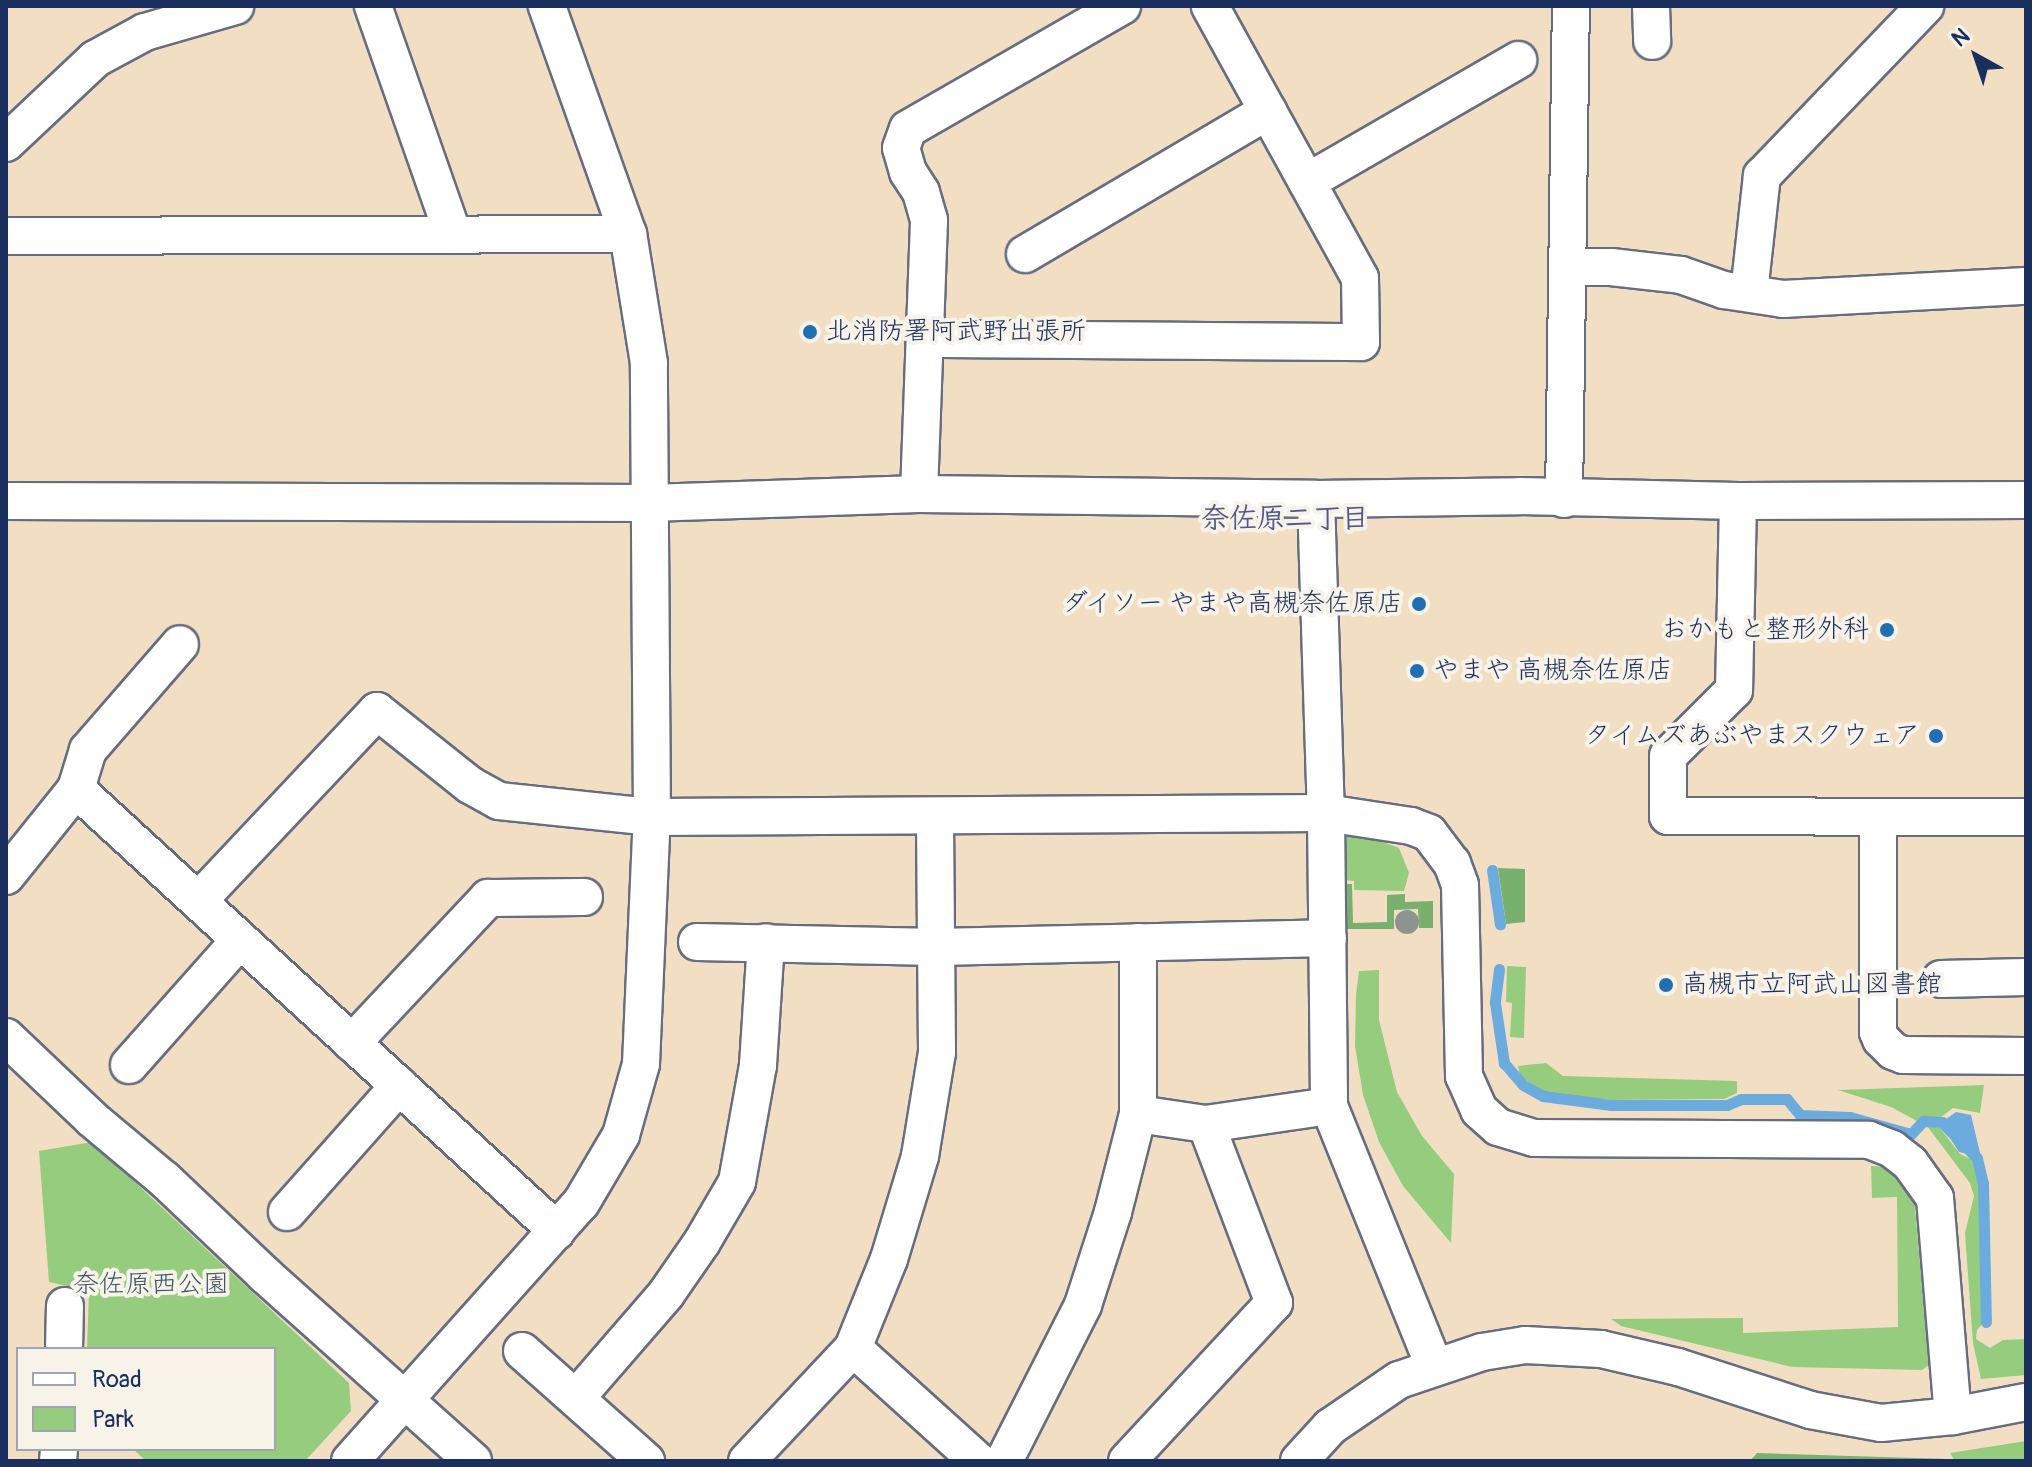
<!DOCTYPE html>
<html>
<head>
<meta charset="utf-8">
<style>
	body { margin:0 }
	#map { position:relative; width:2032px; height:1467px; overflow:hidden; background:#f2dfc3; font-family:Pangolin,"Klee One",sans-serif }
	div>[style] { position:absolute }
	.green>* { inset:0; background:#96cc7e }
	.forest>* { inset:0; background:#78b06d }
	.water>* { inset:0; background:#6babde }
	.stream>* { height:11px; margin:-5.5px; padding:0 5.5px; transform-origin:5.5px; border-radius:5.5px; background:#6babde }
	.roads { filter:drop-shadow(2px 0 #666d81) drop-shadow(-2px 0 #666d81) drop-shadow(0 2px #666d81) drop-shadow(0 -2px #666d81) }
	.minor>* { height:36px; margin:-18px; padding:0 18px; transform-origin:18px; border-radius:18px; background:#fff }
	.trees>* { width:24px; height:24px; margin:-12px; border-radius:50%; background:#8d9490 }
	.dots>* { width:22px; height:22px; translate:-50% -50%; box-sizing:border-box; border:4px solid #f7f3e8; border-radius:50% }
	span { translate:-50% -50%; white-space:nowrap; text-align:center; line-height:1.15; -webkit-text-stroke:8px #f7f3e8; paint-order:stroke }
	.poi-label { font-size:26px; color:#1b2f5e }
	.left { translate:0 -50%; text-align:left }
	.right { translate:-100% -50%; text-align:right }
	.park-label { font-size:26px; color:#3a5666 }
	.neighbourhood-label { font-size:28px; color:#52588b; font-weight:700 }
	.frame { position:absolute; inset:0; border:8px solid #1b2f5e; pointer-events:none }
	.legend { position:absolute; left:16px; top:1347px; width:260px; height:104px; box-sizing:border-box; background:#f7f3e8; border:2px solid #9fa5b1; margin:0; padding:10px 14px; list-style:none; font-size:24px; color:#1b2f5e }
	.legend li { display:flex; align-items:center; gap:16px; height:40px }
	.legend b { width:40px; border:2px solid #9fa5b1 }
	.north { position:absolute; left:1936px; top:16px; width:80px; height:80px; -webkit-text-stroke:6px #f7f3e8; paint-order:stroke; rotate:320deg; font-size:22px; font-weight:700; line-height:32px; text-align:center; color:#1b2f5e }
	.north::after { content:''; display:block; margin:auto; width:28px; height:36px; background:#1b2f5e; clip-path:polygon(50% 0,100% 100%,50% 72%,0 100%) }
</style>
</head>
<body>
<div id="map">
	<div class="green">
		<i style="clip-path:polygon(1347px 836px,1380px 841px,1399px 848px,1409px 873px,1404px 891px,1354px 890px,1354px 881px,1343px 880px)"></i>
		<i style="clip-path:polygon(1507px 966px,1526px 967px,1524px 1038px,1510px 1037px,1512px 1003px,1506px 1002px)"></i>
		<i style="clip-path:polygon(1379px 970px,1379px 1020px,1397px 1092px,1422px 1136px,1454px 1174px,1451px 1243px,1403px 1186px,1379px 1142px,1363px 1095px,1355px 1046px,1356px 995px,1359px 971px)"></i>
		<i style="clip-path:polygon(1546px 1063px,1563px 1076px,1737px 1081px,1737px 1093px,1724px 1099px,1613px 1100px,1557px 1096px,1534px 1087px,1520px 1075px,1518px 1066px)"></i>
		<i style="clip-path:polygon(1984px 1085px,1980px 1113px,1953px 1108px,1941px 1117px,1917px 1121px,1891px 1107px,1838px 1090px)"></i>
		<i style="clip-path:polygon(1927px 1126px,1940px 1128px,1960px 1154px,1975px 1161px,1979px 1183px,1984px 1322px,1977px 1330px,1976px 1339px,1990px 1348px,2003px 1340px,2026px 1339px,2026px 1375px,1981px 1379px,1973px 1343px,1965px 1233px,1974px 1196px,1970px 1183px)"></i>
		<i style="clip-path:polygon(92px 1142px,349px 1383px,351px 1411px,305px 1461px,146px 1461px,133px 1449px,274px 1449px,274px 1349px,87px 1349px,89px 1291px,49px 1282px,39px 1151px)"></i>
		<i style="clip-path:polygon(1871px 1166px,1886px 1167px,1914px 1197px,1929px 1365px,1922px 1370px,1792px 1367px,1621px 1326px,1611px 1319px,1743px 1318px,1743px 1333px,1898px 1327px,1897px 1197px,1872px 1198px)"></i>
		<i style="clip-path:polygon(2026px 1441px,2026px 1461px,1955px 1461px,1950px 1453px)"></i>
	</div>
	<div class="forest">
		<i style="clip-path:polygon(1498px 868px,1525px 869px,1525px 922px,1506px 924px)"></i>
		<i style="clip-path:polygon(1344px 884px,1352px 884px,1353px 923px,1387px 922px,1387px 895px,1405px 894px,1405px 902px,1433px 901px,1433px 928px,1419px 928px,1418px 909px,1394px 910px,1394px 929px,1344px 929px)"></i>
		<i style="clip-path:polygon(1757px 1453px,1948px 1459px,1949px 1461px,1750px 1461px)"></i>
	</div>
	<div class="water">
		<i style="clip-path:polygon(1956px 1112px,1971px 1115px,1981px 1157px,1959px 1152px,1942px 1126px,1942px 1122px)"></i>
	</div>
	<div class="stream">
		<i style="left:1492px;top:870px;width:55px;rotate:81.6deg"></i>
		<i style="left:1499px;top:969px;width:34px;rotate:97deg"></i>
		<i style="left:1495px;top:1003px;width:61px;rotate:81.5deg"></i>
		<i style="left:1504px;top:1063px;width:29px;rotate:49deg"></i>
		<i style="left:1523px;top:1085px;width:23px;rotate:29deg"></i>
		<i style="left:1543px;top:1096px;width:69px;rotate:7.5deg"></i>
		<i style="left:1611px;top:1105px;width:116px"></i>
		<i style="left:1727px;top:1105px;width:15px;rotate:-23deg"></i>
		<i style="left:1741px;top:1099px;width:46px"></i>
		<i style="left:1787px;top:1099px;width:21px;rotate:51deg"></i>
		<i style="left:1800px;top:1115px;width:50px;rotate:2.3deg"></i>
		<i style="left:1850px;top:1117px;width:63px;rotate:15.6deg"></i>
		<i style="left:1911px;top:1134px;width:18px;rotate:-47deg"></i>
		<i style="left:1923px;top:1121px;width:19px;rotate:3deg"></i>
		<i style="left:1942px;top:1122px;width:15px;rotate:48deg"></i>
		<i style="left:1967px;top:1148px;width:14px;rotate:45deg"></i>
		<i style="left:1977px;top:1158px;width:26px;rotate:77deg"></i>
		<i style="left:1983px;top:1183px;width:139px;rotate:88.8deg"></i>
	</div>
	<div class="roads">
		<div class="minor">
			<i style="left:373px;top:6px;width:242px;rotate:70.7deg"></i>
			<i style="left:1651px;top:6px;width:35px;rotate:88deg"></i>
			<i style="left:6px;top:143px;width:122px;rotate:-43.3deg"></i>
			<i style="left:95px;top:59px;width:57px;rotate:-28.4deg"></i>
			<i style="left:145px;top:32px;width:94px;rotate:-16.1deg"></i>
			<i style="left:1307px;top:182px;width:244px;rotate:-30deg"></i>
			<i style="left:6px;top:236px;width:622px;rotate:-0.18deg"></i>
			<i style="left:1025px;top:254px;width:282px;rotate:-30.5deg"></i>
			<i style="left:1569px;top:267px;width:42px"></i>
			<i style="left:1611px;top:267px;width:70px;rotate:6.5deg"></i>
			<i style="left:1681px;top:275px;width:46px;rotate:19.2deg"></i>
			<i style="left:1724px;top:290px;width:60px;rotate:8.7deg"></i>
			<i style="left:1783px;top:299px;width:243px;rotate:-3.1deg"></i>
			<i style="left:1749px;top:293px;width:118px;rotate:-83.7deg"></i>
			<i style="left:1762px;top:176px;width:236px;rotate:-46.2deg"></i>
			<i style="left:925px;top:339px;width:436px;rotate:0.4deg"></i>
			<i style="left:1361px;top:342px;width:64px;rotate:-90.9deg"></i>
			<i style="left:1360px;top:278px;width:311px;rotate:-118.9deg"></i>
			<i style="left:919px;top:494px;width:274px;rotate:-87.9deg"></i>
			<i style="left:929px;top:220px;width:29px;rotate:-106deg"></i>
			<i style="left:921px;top:192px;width:24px;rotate:-123deg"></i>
			<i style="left:908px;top:172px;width:25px;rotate:-106deg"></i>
			<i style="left:901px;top:148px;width:20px;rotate:-70deg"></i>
			<i style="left:908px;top:129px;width:247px;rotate:-29.9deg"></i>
			<i style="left:1316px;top:499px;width:314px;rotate:88.2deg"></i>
			<i style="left:1326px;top:813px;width:293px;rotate:89.4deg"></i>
			<i style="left:1329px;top:1106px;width:280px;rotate:68deg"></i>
			<i style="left:1564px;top:499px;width:493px;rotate:-89.2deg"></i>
			<i style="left:6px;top:501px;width:643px;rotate:0.18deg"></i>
			<i style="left:649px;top:503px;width:270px;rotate:-1.9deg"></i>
			<i style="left:919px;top:494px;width:397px;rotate:0.7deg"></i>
			<i style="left:1316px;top:499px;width:204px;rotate:-0.8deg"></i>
			<i style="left:1520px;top:496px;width:218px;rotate:1.3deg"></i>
			<i style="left:1738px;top:501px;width:288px;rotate:-0.2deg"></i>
			<i style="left:1738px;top:501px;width:189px;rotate:91.2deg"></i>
			<i style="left:1734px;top:690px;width:93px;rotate:135deg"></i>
			<i style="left:1668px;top:756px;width:60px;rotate:90deg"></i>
			<i style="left:1668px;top:816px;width:358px;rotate:0.2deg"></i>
			<i style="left:76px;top:789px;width:653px;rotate:42.58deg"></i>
			<i style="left:1878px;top:817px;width:215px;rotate:90deg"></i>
			<i style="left:1878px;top:1032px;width:8px;rotate:67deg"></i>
			<i style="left:1881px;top:1039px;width:17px;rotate:45deg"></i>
			<i style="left:1893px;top:1051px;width:11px;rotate:22deg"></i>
			<i style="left:1903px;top:1055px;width:123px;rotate:0.5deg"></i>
			<i style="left:6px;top:876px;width:112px;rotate:-51.2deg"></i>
			<i style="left:76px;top:789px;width:41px;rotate:-72.9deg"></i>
			<i style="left:88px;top:750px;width:140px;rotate:-49deg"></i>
			<i style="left:198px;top:901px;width:261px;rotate:-46.7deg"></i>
			<i style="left:377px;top:711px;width:119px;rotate:38.5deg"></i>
			<i style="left:470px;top:785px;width:33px;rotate:29deg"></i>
			<i style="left:499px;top:801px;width:154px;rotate:6deg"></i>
			<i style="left:652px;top:817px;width:674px;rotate:-0.34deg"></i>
			<i style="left:1326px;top:813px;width:86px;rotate:8.7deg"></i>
			<i style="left:1411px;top:826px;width:19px;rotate:21deg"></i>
			<i style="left:1429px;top:833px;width:38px;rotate:53deg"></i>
			<i style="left:1452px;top:863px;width:23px;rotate:70deg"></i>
			<i style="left:1460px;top:885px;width:191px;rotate:88.8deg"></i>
			<i style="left:1464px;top:1076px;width:37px;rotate:66deg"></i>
			<i style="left:1479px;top:1110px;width:25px;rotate:42deg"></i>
			<i style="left:1498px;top:1127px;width:38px;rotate:17deg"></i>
			<i style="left:1534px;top:1138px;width:335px;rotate:0.3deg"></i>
			<i style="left:1869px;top:1140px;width:25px;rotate:21deg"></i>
			<i style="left:1892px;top:1149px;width:23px;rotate:38deg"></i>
			<i style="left:1910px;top:1163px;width:43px;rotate:54.5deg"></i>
			<i style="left:1935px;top:1198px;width:219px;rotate:85.3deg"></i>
			<i style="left:697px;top:942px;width:240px;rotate:1.2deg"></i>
			<i style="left:937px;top:947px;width:391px;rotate:-1.3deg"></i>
			<i style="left:1941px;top:979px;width:85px;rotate:-1.3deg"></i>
			<i style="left:6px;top:1037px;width:119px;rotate:43.6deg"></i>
			<i style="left:92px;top:1119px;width:95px;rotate:39.9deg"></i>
			<i style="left:165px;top:1180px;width:138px;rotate:43.5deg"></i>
			<i style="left:265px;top:1275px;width:279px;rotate:41.8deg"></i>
			<i style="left:352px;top:1043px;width:199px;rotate:-46.8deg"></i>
			<i style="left:488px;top:898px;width:96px;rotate:-0.6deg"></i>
			<i style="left:129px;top:1065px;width:167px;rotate:-48.4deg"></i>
			<i style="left:1138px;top:1114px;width:69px;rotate:8.4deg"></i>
			<i style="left:287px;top:1212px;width:169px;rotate:-48.4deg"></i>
			<i style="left:853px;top:1348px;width:169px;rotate:42.1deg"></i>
			<i style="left:64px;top:1349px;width:43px;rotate:-88.7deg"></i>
			<i style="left:522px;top:1351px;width:166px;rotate:41.6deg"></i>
			<i style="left:576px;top:1398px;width:138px;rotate:-49.1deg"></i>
			<i style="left:666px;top:1294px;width:63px;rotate:-55.3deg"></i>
			<i style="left:702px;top:1242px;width:69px;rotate:-59.7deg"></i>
			<i style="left:737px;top:1182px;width:119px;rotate:-79.8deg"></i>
			<i style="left:758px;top:1065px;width:123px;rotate:-86.3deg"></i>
			<i style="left:58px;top:1461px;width:12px;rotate:-85deg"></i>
			<i style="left:350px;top:1461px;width:346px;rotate:-48.2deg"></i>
			<i style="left:581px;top:1203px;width:79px;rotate:-59.5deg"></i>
			<i style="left:621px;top:1135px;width:74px;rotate:-74.3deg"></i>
			<i style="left:641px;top:1064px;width:247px;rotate:-87.5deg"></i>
			<i style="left:652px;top:817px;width:454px;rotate:-90.4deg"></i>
			<i style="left:649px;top:363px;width:131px;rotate:-99.2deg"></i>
			<i style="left:628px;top:234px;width:242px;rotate:-109.6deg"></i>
			<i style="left:747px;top:1461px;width:155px;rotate:-46.8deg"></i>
			<i style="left:853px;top:1348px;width:96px;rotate:-68deg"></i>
			<i style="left:889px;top:1259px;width:108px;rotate:-73.2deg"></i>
			<i style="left:920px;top:1156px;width:105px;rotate:-80.7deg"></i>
			<i style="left:937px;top:1052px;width:236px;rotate:-90.5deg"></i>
			<i style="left:1004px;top:1461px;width:175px;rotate:-63.1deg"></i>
			<i style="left:1083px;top:1305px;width:98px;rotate:-72.1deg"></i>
			<i style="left:1113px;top:1212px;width:101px;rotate:-75.7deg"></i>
			<i style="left:1138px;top:1114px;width:172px;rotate:-90deg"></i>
			<i style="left:1127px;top:1461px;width:216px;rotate:-47.1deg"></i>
			<i style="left:1274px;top:1303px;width:191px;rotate:-110.8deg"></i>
			<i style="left:1206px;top:1124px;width:124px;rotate:-8.3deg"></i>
			<i style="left:1299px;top:1461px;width:46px;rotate:-47.6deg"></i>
			<i style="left:1330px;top:1427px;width:83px;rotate:-34.3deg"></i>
			<i style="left:1399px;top:1380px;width:88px;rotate:-18.6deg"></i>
			<i style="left:1482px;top:1352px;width:44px;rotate:-9.2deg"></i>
			<i style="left:1525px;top:1345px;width:76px;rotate:3deg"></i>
			<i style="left:1601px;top:1349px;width:79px;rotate:13.2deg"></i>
			<i style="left:1678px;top:1367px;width:139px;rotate:18deg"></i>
			<i style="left:1810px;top:1410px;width:72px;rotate:10.4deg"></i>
			<i style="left:1881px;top:1423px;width:72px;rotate:-5.6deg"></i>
			<i style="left:1953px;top:1416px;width:74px;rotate:-10.9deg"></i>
		</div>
	</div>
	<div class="trees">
		<i style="left:1407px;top:922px"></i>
	</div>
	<div class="dots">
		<i style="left:810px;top:332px;background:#1f6fb2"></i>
		<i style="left:1419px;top:604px;background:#1f6fb2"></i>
		<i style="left:1887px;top:630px;background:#1f6fb2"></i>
		<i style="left:1417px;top:671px;background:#1f6fb2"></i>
		<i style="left:1936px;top:736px;background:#1f6fb2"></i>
		<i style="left:1666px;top:985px;background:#1f6fb2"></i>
	</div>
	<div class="poi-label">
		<span class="left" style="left:826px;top:332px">北消防署阿武野出張所</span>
		<span class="right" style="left:1403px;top:604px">ダイソー やまや高槻奈佐原店</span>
		<span class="right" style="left:1869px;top:630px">おかもと整形外科</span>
		<span class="left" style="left:1433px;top:671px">やまや 高槻奈佐原店</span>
		<span class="right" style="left:1920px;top:736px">タイムズあぶやまスクウェア</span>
		<span class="left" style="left:1682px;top:985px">高槻市立阿武山図書館</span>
	</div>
	<div class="park-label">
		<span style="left:151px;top:1285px">奈佐原西公園</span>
	</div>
	<div class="neighbourhood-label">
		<span style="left:1285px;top:519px">奈佐原二丁目</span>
	</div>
	<div class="frame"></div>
	<ul class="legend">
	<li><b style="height:10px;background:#fff"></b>Road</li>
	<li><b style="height:22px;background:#96cc7e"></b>Park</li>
	</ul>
	<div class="north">N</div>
</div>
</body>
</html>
